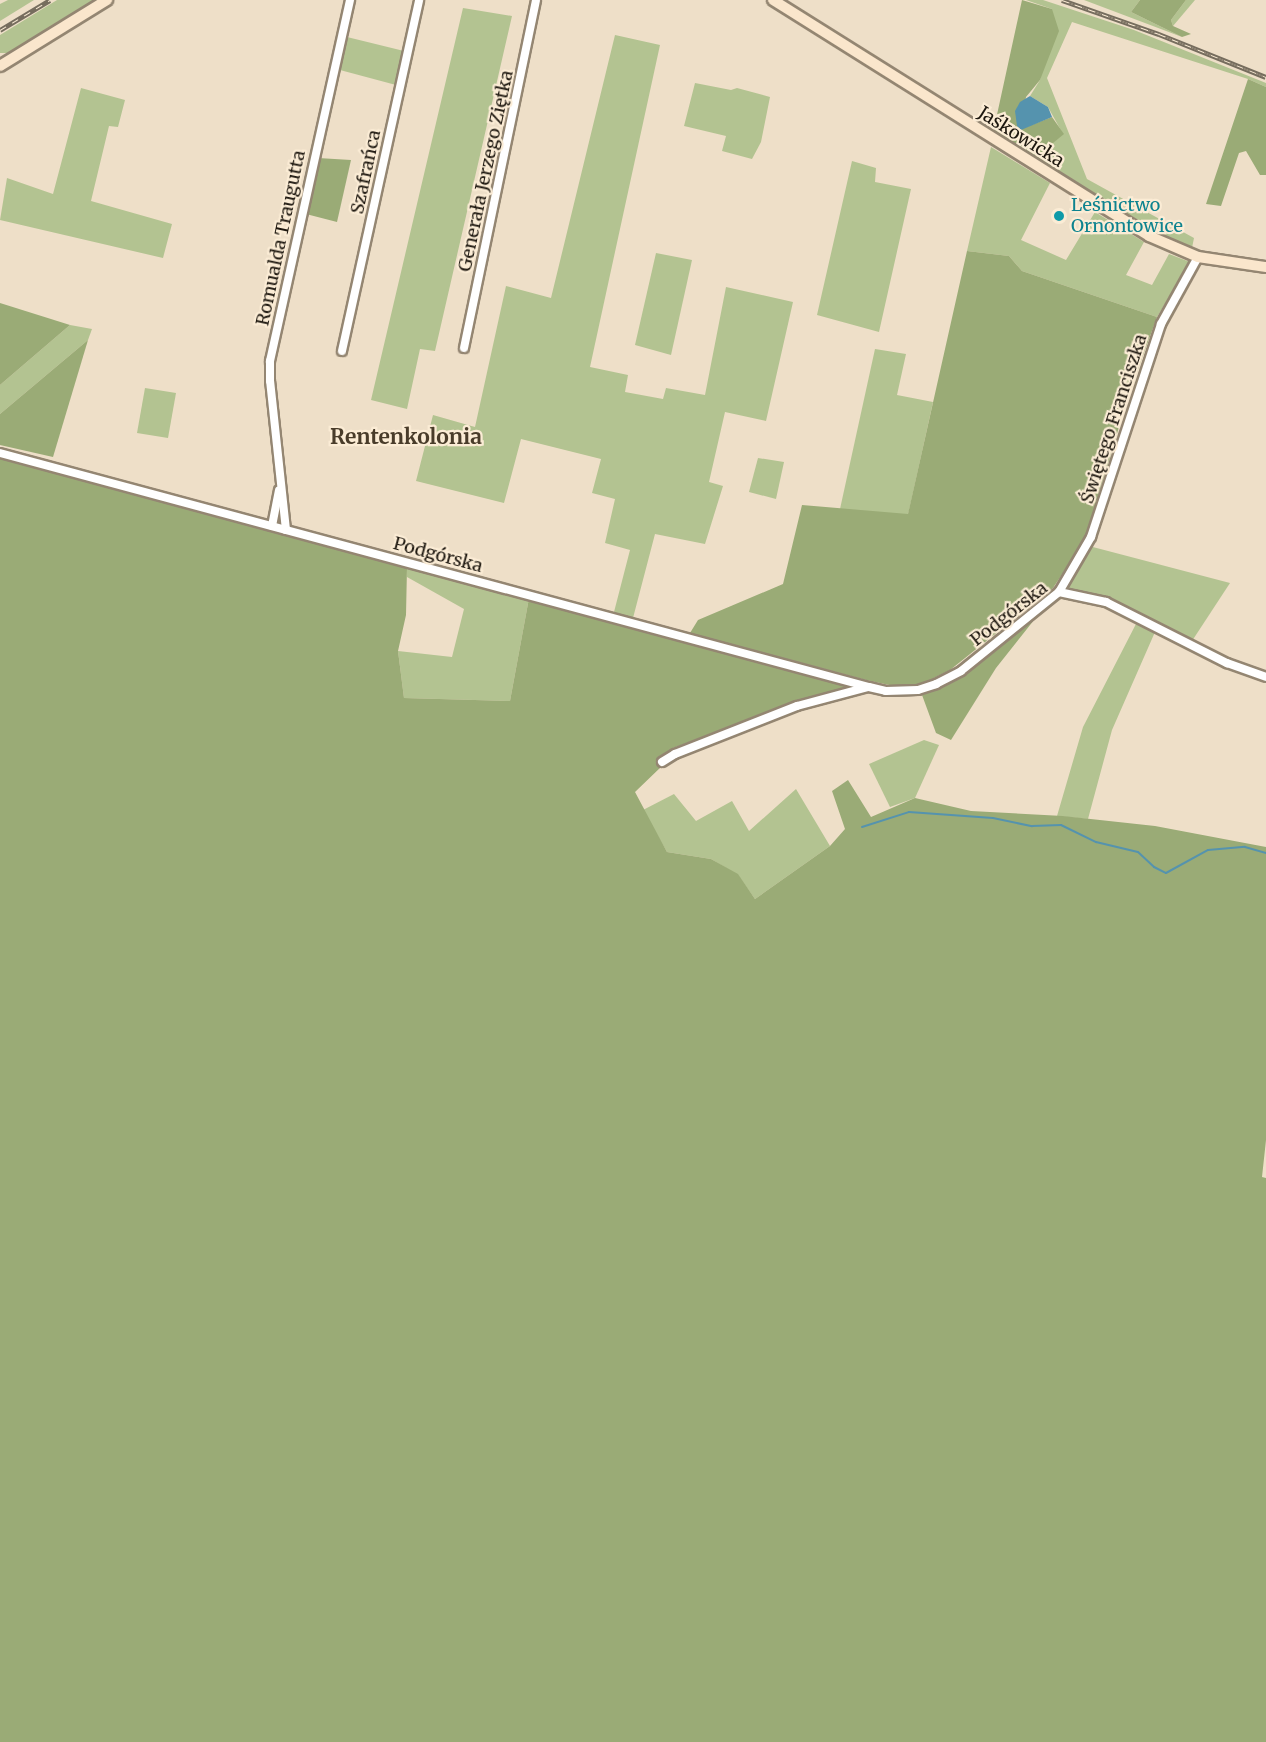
<!DOCTYPE html>
<html>
<head>
<meta charset="utf-8">
<style>
	body { margin:0 }
	#map { position:relative; width:1266px; height:1742px; overflow:hidden; background:#eedfc8; font-family:Merriweather,serif }
	div>[style] { position:absolute }
	.green>* { inset:0; background:#b3c391 }
	.forest>* { inset:0; background:#9aab76 }
	.water>* { inset:0; background:#5593ae }
	.stream>* { height:2px; margin:-1px; padding:0 1px; transform-origin:1px; border-radius:1px; background:#5593ae }
	.roads { filter:drop-shadow(2px 0 #948672) drop-shadow(-2px 0 #948672) drop-shadow(0 2px #948672) drop-shadow(0 -2px #948672) }
	.street>* { height:8px; margin:-4px; padding:0 4px; transform-origin:4px; border-radius:4px; background:#fff }
	.secondary>* { height:10px; margin:-5px; padding:0 5px; transform-origin:5px; border-radius:5px; background:#fae6cc }
	.rail>* { height:4.5px; margin-top:-2.25px; transform-origin:0; background:repeating-linear-gradient(90deg,#fbecd5 0 7px,#766d5e 0 14px); box-sizing:border-box; border-block:2px solid #766d5e }
	.dots>* { width:16px; height:16px; translate:-50% -50%; box-sizing:border-box; border:3px solid #fbecd5; border-radius:50% }
	span { translate:-50% -50%; white-space:nowrap; text-align:center; line-height:1.15; -webkit-text-stroke:4.5px #fbecd5; paint-order:stroke }
	.street-label { font-size:18px; color:#1d170f }
	.culture-label { font-size:18px; color:#0d838f }
	.left { translate:0 -50%; text-align:left }
	.quarter-label { font-size:21px; color:#493c2a; font-weight:700 }
</style>
</head>
<body>
<div id="map">
	<div class="green">
		<i style="clip-path:polygon(8px 0,34px 0,0 21px,0 4px)"></i>
		<i style="clip-path:polygon(57px 0,100px 0,12px 53px,0 53px,0 35px)"></i>
		<i style="clip-path:polygon(1026px 0,1043px 0,1134px 30px,1266px 83px,1266px 87px,1248px 79px,1072px 22px,1047px 78px,1087px 179px,1194px 238px,1192px 248px,1164px 237px,1035px 158px,1063px 134px,1048px 107px,1030px 96px,1040px 80px,1052px 9px)"></i>
		<i style="clip-path:polygon(1084px 0,1140px 0,1131px 12px,1182px 37px)"></i>
		<i style="clip-path:polygon(1186px 0,1195px 0,1173px 26px,1171px 20px)"></i>
		<i style="clip-path:polygon(463px 8px,512px 16px,435px 351px,420px 349px,407px 409px,371px 400px)"></i>
		<i style="clip-path:polygon(615px 35px,660px 45px,590px 367px,628px 375px,625px 392px,663px 399px,666px 388px,705px 395px,726px 287px,793px 302px,766px 421px,725px 412px,709px 482px,723px 486px,705px 544px,655px 534px,633px 618px,614px 612px,630px 550px,605px 543px,615px 499px,592px 493px,601px 459px,521px 439px,504px 503px,416px 481px,433px 415px,475px 427px,506px 286px,551px 298px)"></i>
		<i style="clip-path:polygon(347px 37px,404px 51px,396px 85px,340px 70px)"></i>
		<i style="clip-path:polygon(695px 83px,731px 90px,737px 88px,770px 97px,761px 142px,752px 159px,722px 151px,726px 136px,684px 126px)"></i>
		<i style="clip-path:polygon(81px 88px,125px 100px,118px 127px,109px 126px,91px 201px,172px 224px,163px 258px,0 220px,7px 178px,53px 194px)"></i>
		<i style="clip-path:polygon(991px 147px,1050px 183px,1021px 240px,1066px 260px,1095px 212px,1144px 242px,1126px 275px,1152px 285px,1169px 254px,1190px 262px,1157px 317px,1022px 271px,1009px 256px,967px 251px)"></i>
		<i style="clip-path:polygon(852px 161px,876px 168px,875px 182px,911px 189px,879px 332px,817px 315px)"></i>
		<i style="clip-path:polygon(656px 253px,692px 260px,671px 355px,635px 345px)"></i>
		<i style="clip-path:polygon(70px 325px,92px 329px,88px 340px,0 414px,0 385px)"></i>
		<i style="clip-path:polygon(875px 349px,906px 354px,897px 395px,933px 402px,908px 515px,840px 509px)"></i>
		<i style="clip-path:polygon(145px 388px,176px 393px,168px 438px,137px 433px)"></i>
		<i style="clip-path:polygon(758px 458px,784px 462px,776px 499px,749px 492px)"></i>
		<i style="clip-path:polygon(1089px 546px,1230px 583px,1192px 641px,1065px 587px)"></i>
		<i style="clip-path:polygon(407px 568px,529px 598px,510px 701px,404px 698px,398px 651px,452px 657px,464px 609px,407px 577px)"></i>
		<i style="clip-path:polygon(1137px 622px,1155px 632px,1112px 730px,1088px 819px,1057px 816px,1083px 727px)"></i>
		<i style="clip-path:polygon(924px 740px,939px 745px,915px 798px,890px 807px,869px 764px)"></i>
		<i style="clip-path:polygon(796px 789px,830px 846px,755px 899px,738px 875px,711px 859px,667px 852px,643px 810px,674px 794px,696px 821px,732px 801px,749px 831px)"></i>
	</div>
	<div class="forest">
		<i style="clip-path:polygon(1022px 0,1052px 9px,1059px 31px,1040px 80px,1026px 97px,1021px 129px,1052px 117px,1064px 134px,1035px 158px,993px 133px)"></i>
		<i style="clip-path:polygon(1140px 0,1186px 0,1171px 20px,1173px 26px,1191px 34px,1182px 37px,1131px 12px)"></i>
		<i style="clip-path:polygon(1248px 79px,1266px 87px,1266px 175px,1260px 175px,1246px 151px,1239px 153px,1221px 206px,1206px 204px)"></i>
		<i style="clip-path:polygon(318px 158px,351px 160px,337px 222px,306px 214px)"></i>
		<i style="clip-path:polygon(967px 251px,1009px 256px,1022px 271px,1157px 317px,1127px 400px,1086px 538px,1053px 588px,950px 670px,920px 685px,894px 686px,866px 680px,690px 633px,698px 620px,783px 584px,802px 505px,908px 514px)"></i>
		<i style="clip-path:polygon(0 303px,70px 325px,0 385px)"></i>
		<i style="clip-path:polygon(88px 340px,53px 457px,0 445px,0 414px)"></i>
		<i style="clip-path:polygon(0 456px,407px 568px,406px 615px,398px 651px,404px 698px,510px 701px,529px 598px,844px 682px,844px 692px,798px 702px,673px 748px,662px 766px,635px 792px,667px 852px,711px 859px,738px 874px,755px 899px,830px 846px,845px 829px,832px 791px,848px 780px,871px 817px,915px 798px,971px 811px,1063px 816px,1155px 826px,1266px 847px,1266px 1140px,1262px 1177px,1266px 1178px,1266px 1742px,0 1742px)"></i>
		<i style="clip-path:polygon(1038px 615px,996px 668px,951px 740px,936px 733px,922px 695px,942px 688px)"></i>
	</div>
	<div class="water">
		<i style="clip-path:polygon(1030px 96px,1048px 107px,1052px 117px,1021px 130px,1017px 126px,1015px 111px,1020px 102px)"></i>
	</div>
	<div class="stream">
		<i style="left:862px;top:827px;width:49px;rotate:-17.7deg"></i>
		<i style="left:909px;top:812px;width:84px;rotate:4.1deg"></i>
		<i style="left:993px;top:818px;width:40px;rotate:12deg"></i>
		<i style="left:1032px;top:826px;width:29px;rotate:-2deg"></i>
		<i style="left:1061px;top:825px;width:39px;rotate:26deg"></i>
		<i style="left:1096px;top:842px;width:43px;rotate:13.4deg"></i>
		<i style="left:1138px;top:852px;width:22px;rotate:43deg"></i>
		<i style="left:1154px;top:867px;width:13px;rotate:27deg"></i>
		<i style="left:1166px;top:873px;width:48px;rotate:-28.7deg"></i>
		<i style="left:1208px;top:850px;width:37px;rotate:-5deg"></i>
		<i style="left:1245px;top:847px;width:22px;rotate:16deg"></i>
	</div>
	<div class="roads">
		<div class="street">
			<i style="left:464px;top:348px;width:355px;rotate:-78.3deg"></i>
			<i style="left:342px;top:351px;width:359px;rotate:-77.6deg"></i>
			<i style="left:0;top:453px;width:900px;rotate:15.07deg"></i>
			<i style="left:869px;top:687px;width:17px;rotate:13deg"></i>
			<i style="left:886px;top:691px;width:32px;rotate:-2deg"></i>
			<i style="left:918px;top:690px;width:19px;rotate:-18deg"></i>
			<i style="left:936px;top:684px;width:28px;rotate:-27deg"></i>
			<i style="left:961px;top:671px;width:126px;rotate:-38.9deg"></i>
			<i style="left:1059px;top:592px;width:64px;rotate:-59.8deg"></i>
			<i style="left:1091px;top:537px;width:224px;rotate:-71.8deg"></i>
			<i style="left:1161px;top:324px;width:77px;rotate:-61.1deg"></i>
			<i style="left:272px;top:526px;width:36px;rotate:-79deg"></i>
			<i style="left:286px;top:530px;width:150px;rotate:-96.1deg"></i>
			<i style="left:270px;top:381px;width:20px;rotate:-90deg"></i>
			<i style="left:270px;top:361px;width:370px;rotate:-77.5deg"></i>
			<i style="left:1059px;top:592px;width:48px;rotate:12deg"></i>
			<i style="left:1106px;top:602px;width:136px;rotate:26.8deg"></i>
			<i style="left:1227px;top:663px;width:41px;rotate:19.7deg"></i>
			<i style="left:662px;top:762px;width:15px;rotate:-32deg"></i>
			<i style="left:675px;top:754px;width:131px;rotate:-21.5deg"></i>
			<i style="left:797px;top:706px;width:73px;rotate:-15deg"></i>
		</div>
		<div class="secondary">
			<i style="left:773px;top:0;width:444px;rotate:32.1deg"></i>
			<i style="left:1149px;top:236px;width:53px;rotate:23.2deg"></i>
			<i style="left:1198px;top:257px;width:69px;rotate:8.4deg"></i>
			<i style="left:0;top:66px;width:126px;rotate:-31.7deg"></i>
		</div>
	</div>
	<div class="rail">
		<i style="left:1062px;top:0;width:103px;rotate:19.3deg"></i>
		<i style="left:1159px;top:34px;width:115px;rotate:21.9deg"></i>
		<i style="left:0;top:30px;width:58px;rotate:-31deg"></i>
	</div>
	<div class="dots">
		<i style="left:1059px;top:216px;background:#0f9aa8"></i>
	</div>
	<div class="street-label">
		<span style="left:1021px;top:137px;rotate:32deg">Jaśkowicka</span>
		<span style="left:486px;top:171px;rotate:-78deg">Generała Jerzego Ziętka</span>
		<span style="left:366px;top:172px;rotate:-78deg">Szafrańca</span>
		<span style="left:281px;top:238px;rotate:-78deg">Romualda Traugutta</span>
		<span style="left:1114px;top:419px;rotate:-72deg">Świętego Franciszka</span>
		<span style="left:438px;top:555px;rotate:15deg">Podgórska</span>
		<span style="left:1009px;top:614px;rotate:-38deg">Podgórska</span>
	</div>
	<div class="culture-label">
		<span class="left" style="left:1071px;top:216px">Leśnictwo<br>Ornontowice</span>
	</div>
	<div class="quarter-label">
		<span style="left:406px;top:437px">Rentenkolonia</span>
	</div>
</div>
</body>
</html>
